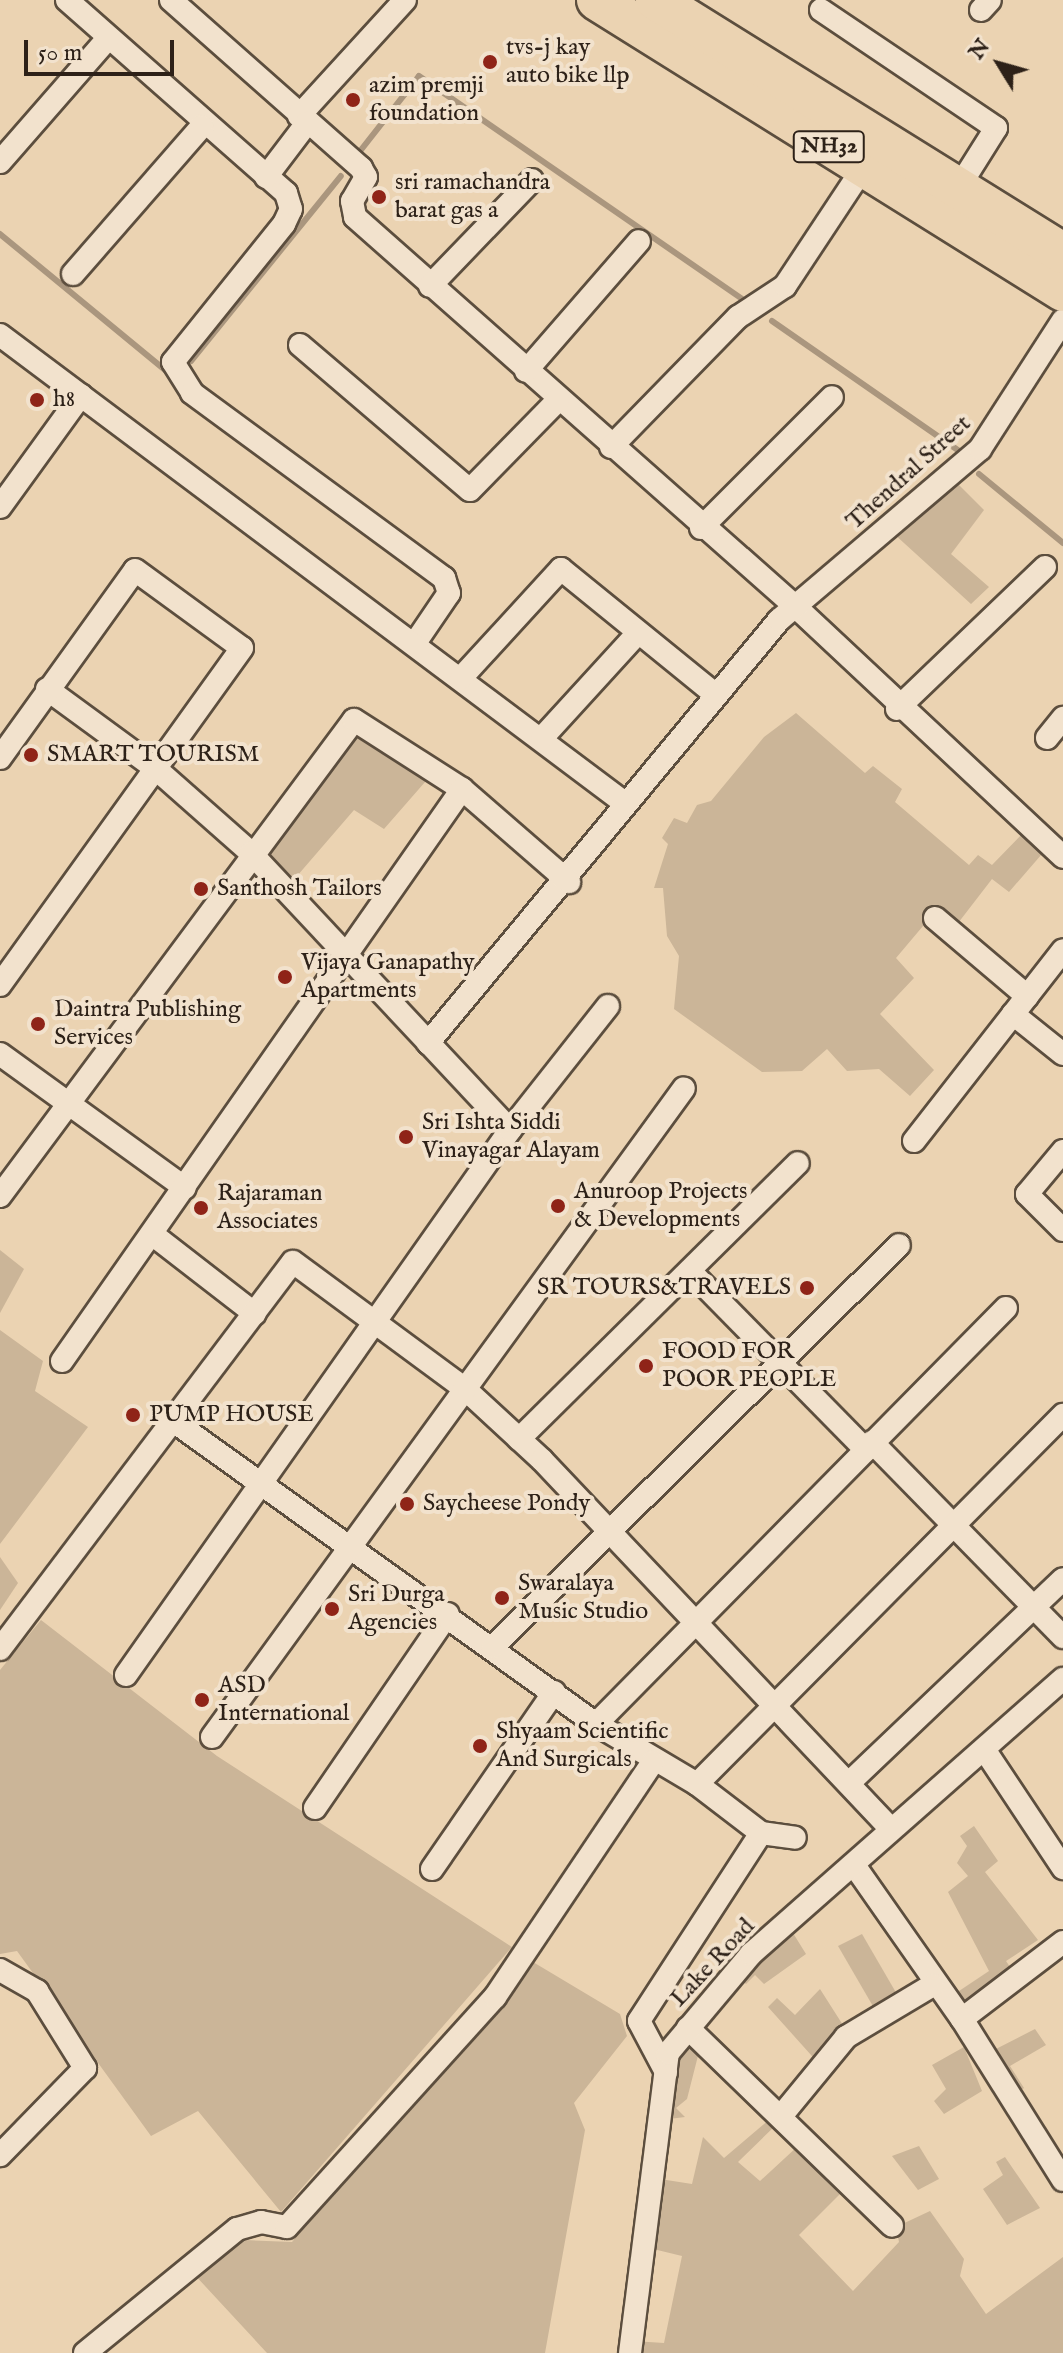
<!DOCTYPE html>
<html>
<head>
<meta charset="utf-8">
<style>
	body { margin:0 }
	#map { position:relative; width:1063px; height:2353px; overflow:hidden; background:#ebd3b2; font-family:"IM FELL English",serif }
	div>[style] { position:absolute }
	.green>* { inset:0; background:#cbb598 }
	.stream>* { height:6px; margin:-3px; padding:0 3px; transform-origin:3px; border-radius:3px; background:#aa967e }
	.roads { filter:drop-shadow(2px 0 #5c4e3e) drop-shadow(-2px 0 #5c4e3e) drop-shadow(0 2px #5c4e3e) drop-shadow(0 -2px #5c4e3e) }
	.street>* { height:22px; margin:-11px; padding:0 11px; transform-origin:11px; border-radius:11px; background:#f2e2cd }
	.highway>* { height:40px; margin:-20px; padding:0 20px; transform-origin:20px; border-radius:20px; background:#ebd3b2 }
	.dots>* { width:22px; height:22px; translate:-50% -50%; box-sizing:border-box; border:4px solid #f2e2cd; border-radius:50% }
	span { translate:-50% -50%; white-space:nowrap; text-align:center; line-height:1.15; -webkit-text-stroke:8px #f2e2cd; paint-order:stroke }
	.shield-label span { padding:2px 6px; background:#f2e2cd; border:2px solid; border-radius:6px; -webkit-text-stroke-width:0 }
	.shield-label { font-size:22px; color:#2d2118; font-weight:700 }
	.poi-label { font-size:24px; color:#2d2118 }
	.left { translate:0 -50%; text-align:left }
	.right { translate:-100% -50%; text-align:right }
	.street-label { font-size:24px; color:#2d2118 }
	.north { position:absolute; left:959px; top:24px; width:80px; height:80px; -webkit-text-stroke:6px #f2e2cd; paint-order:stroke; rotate:307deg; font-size:22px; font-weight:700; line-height:32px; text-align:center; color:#2d2118 }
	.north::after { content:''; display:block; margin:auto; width:28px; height:36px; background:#2d2118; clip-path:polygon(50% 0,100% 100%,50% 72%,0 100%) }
	.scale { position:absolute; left:24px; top:40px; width:150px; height:36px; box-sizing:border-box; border:4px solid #2d2118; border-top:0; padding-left:10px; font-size:24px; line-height:28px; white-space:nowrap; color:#2d2118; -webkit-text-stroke:6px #f2e2cd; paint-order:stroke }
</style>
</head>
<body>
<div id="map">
	<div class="green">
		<i style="clip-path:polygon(954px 480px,984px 510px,951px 554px,989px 587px,971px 604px,893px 533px)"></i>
		<i style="clip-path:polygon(796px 713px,865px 773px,873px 766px,902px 789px,895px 802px,969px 865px,978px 855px,992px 865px,1027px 829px,1048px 847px,1009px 892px,992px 879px,955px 927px,934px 913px,896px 958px,914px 978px,880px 1014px,934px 1070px,910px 1096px,879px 1069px,847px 1071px,827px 1049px,802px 1071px,762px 1072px,674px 1009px,679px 956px,667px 936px,663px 888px,654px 888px,668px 844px,662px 838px,674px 818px,687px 823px,697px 805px,711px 801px,764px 737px)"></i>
		<i style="clip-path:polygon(355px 726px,432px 774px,384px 829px,354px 810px,291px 883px,261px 848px)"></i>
		<i style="clip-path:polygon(0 1250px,24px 1269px,0 1313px)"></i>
		<i style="clip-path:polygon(0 1330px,43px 1361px,35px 1391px,88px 1427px,0 1544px)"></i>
		<i style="clip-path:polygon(0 1557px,18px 1583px,0 1610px)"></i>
		<i style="clip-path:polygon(41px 1620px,217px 1756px,512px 1947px,281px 2212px,198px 2111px,151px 2136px,17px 1951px,0 1954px,0 1670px)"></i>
		<i style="clip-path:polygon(974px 1826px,998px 1861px,985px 1872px,1038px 1940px,1006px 1961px,1018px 1979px,967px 2013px,953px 1995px,989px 1971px,948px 1892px,968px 1876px,957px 1863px,967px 1846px,960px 1836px)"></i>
		<i style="clip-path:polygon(788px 1925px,806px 1954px,764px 1984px,755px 1975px,746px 1984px,736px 1974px)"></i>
		<i style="clip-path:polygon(862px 1934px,898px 1996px,874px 2008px,838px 1946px)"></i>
		<i style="clip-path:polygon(533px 1962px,620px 2014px,627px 2036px,574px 2103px,585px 2130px,545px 2353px,267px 2353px,193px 2273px,245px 2240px,292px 2242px)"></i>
		<i style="clip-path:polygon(820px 1989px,848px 2033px,820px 2065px,768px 2007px,777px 1998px,795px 2015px)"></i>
		<i style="clip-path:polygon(1035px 2029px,1046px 2045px,1010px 2066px,1024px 2088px,1014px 2095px,988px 2053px)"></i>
		<i style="clip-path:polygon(688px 2030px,701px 2044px,687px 2099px,676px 2108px,685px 2117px,669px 2119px,660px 2179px,692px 2184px,703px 2137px,724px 2158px,771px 2118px,777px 2124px,738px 2162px,760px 2181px,798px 2146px,844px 2190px,799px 2235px,853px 2291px,899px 2242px,896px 2227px,930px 2211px,964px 2259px,960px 2276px,986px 2314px,1063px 2257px,1063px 2353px,631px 2353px,633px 2341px,664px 2343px,682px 2256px,645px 2247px,669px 2054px)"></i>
		<i style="clip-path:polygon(964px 2047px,982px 2091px,944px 2114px,934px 2101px,946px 2089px,932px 2065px)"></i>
		<i style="clip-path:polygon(919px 2146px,939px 2179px,918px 2190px,892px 2156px)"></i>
		<i style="clip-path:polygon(1005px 2157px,1040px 2208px,1007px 2225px,983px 2189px,1003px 2175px,996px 2162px)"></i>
	</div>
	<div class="stream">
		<i style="left:357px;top:155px;width:100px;rotate:-51.9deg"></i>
		<i style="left:419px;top:76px;width:396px;rotate:34.6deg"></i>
		<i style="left:0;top:234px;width:220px;rotate:39.5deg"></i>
		<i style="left:772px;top:321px;width:231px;rotate:34.8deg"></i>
		<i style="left:191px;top:361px;width:238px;rotate:-51deg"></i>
		<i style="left:979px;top:474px;width:109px;rotate:39.4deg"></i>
	</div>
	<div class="roads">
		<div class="street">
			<i style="left:67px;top:0;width:292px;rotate:41.4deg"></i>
			<i style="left:286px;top:193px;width:17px;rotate:73deg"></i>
			<i style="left:291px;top:209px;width:17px;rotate:115deg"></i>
			<i style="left:284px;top:224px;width:177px;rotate:128.8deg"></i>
			<i style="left:173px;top:362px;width:36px;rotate:58deg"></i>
			<i style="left:192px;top:393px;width:313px;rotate:36.3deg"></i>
			<i style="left:444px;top:578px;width:16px;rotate:72deg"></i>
			<i style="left:449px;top:593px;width:60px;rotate:124.2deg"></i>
			<i style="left:171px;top:0;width:254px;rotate:41.5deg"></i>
			<i style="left:361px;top:168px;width:10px;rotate:61deg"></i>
			<i style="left:366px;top:177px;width:28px;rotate:120deg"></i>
			<i style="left:352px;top:201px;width:16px;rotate:79deg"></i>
			<i style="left:355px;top:217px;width:589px;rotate:41.49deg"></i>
			<i style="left:796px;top:607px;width:366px;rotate:43.1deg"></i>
			<i style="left:821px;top:10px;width:211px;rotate:34deg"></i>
			<i style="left:996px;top:128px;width:73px;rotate:122.2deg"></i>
			<i style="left:981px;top:10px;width:13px;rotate:-48deg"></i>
			<i style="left:299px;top:116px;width:157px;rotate:-47.6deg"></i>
			<i style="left:0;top:162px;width:164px;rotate:-48.9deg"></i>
			<i style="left:266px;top:177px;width:68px;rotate:-52.8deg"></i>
			<i style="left:73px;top:274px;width:196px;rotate:-48.9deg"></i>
			<i style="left:430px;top:286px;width:147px;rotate:-46.1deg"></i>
			<i style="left:0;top:335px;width:777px;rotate:36.84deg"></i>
			<i style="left:300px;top:345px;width:223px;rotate:40.5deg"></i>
			<i style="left:470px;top:490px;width:126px;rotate:-45.6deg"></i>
			<i style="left:526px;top:371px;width:172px;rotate:-49deg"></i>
			<i style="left:611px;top:447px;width:182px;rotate:-45.7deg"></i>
			<i style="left:738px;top:317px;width:56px;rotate:-33.4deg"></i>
			<i style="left:785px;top:286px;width:141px;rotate:-56.5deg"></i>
			<i style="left:0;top:507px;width:138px;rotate:-54.1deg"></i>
			<i style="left:701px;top:528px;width:185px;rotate:-45deg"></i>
			<i style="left:461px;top:678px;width:148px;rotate:-47.5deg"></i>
			<i style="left:561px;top:569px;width:198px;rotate:39.1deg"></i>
			<i style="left:47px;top:689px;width:134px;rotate:36.2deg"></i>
			<i style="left:155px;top:768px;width:128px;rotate:41.5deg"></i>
			<i style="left:251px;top:853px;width:379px;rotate:46.9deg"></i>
			<i style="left:897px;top:709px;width:205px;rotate:-43.8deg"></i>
			<i style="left:542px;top:738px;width:141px;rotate:-47.6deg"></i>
			<i style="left:1047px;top:738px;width:26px;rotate:-51deg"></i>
			<i style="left:0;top:758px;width:231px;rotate:-54.3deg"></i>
			<i style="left:135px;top:570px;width:132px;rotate:36.1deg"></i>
			<i style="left:242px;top:648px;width:415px;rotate:125.7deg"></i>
			<i style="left:935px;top:918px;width:121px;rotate:40.3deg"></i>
			<i style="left:1013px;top:1014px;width:64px;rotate:38.7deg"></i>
			<i style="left:428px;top:1043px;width:550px;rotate:-50.31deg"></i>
			<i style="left:779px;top:620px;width:264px;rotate:-40.4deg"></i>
			<i style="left:980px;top:449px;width:153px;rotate:-57.2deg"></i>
			<i style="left:0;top:1054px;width:228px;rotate:35.9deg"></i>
			<i style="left:914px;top:1141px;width:242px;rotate:-52deg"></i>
			<i style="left:1063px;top:1151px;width:56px;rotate:129.9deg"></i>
			<i style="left:1027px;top:1194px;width:51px;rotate:45deg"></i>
			<i style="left:0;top:1196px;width:593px;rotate:-53.36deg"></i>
			<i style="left:354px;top:720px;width:128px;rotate:32.6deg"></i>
			<i style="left:462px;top:789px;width:142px;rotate:41deg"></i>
			<i style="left:152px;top:1234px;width:130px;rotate:37.8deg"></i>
			<i style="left:690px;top:1271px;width:251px;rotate:45.5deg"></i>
			<i style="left:62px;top:1361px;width:698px;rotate:-55.03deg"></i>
			<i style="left:172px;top:1420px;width:522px;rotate:35.64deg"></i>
			<i style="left:596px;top:1724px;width:117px;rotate:30.7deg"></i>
			<i style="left:697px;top:1784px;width:81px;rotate:37.4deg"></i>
			<i style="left:761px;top:1833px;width:224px;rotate:123deg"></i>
			<i style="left:639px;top:2021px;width:58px;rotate:62.1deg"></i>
			<i style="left:519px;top:1439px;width:392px;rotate:-44.7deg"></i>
			<i style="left:872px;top:1442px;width:273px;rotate:45.6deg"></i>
			<i style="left:493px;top:1647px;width:571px;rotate:-44.72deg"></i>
			<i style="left:0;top:1649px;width:485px;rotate:-52.9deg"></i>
			<i style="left:293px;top:1262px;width:212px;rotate:36.4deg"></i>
			<i style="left:464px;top:1388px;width:106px;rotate:42.7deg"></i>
			<i style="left:542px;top:1460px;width:508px;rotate:46.6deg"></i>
			<i style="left:126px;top:1675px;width:667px;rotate:-54.83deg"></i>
			<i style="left:510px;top:1130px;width:158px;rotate:-51.7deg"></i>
			<i style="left:596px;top:1724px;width:584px;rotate:-45.42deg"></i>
			<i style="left:212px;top:1737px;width:802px;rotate:-53.97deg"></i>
			<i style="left:984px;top:1749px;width:143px;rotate:56.4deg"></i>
			<i style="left:850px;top:1782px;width:294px;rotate:-43.6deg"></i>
			<i style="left:697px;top:1784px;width:520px;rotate:-45.23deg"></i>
			<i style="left:315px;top:1808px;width:235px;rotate:-55.6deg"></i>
			<i style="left:761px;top:1833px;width:34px;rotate:8deg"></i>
			<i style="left:854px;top:1865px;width:188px;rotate:55deg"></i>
			<i style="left:962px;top:2019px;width:127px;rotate:-37.3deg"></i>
			<i style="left:432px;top:1869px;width:215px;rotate:-55.4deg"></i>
			<i style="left:0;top:1970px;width:43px;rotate:29.6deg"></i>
			<i style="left:37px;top:1991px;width:91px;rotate:58.1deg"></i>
			<i style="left:85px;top:2068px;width:122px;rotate:134.3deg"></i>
			<i style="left:962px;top:2019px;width:190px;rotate:57.9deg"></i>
			<i style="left:688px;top:2028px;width:284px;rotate:44.1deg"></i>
			<i style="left:782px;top:2115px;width:101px;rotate:-50.6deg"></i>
			<i style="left:846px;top:2037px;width:101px;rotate:-30.9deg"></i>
			<i style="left:85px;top:2353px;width:196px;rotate:-39.2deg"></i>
			<i style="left:237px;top:2229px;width:25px;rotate:-16deg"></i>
			<i style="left:261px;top:2222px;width:26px;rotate:11deg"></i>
			<i style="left:287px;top:2227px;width:310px;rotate:-47.9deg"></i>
			<i style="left:495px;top:1997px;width:283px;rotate:-56.1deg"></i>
			<i style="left:630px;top:2353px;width:302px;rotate:-82.8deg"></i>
			<i style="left:668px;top:2053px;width:129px;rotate:-50deg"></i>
			<i style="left:751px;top:1954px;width:416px;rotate:-41.4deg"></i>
		</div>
		<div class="highway">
			<i style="left:597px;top:0;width:549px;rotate:31.98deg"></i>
			<i style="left:656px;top:0;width:479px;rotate:31.9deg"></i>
		</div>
	</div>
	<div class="dots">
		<i style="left:490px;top:62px;background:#8f2418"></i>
		<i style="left:353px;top:100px;background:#8f2418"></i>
		<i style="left:379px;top:197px;background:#8f2418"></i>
		<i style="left:37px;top:400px;background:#8f2418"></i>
		<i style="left:31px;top:755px;background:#8f2418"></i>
		<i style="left:201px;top:889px;background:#8f2418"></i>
		<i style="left:285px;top:977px;background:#8f2418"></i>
		<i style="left:38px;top:1024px;background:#8f2418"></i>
		<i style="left:406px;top:1137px;background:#8f2418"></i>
		<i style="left:558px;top:1206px;background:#8f2418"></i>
		<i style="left:201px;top:1208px;background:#8f2418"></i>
		<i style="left:807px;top:1288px;background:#8f2418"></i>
		<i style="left:646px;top:1366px;background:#8f2418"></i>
		<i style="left:133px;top:1415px;background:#8f2418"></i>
		<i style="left:407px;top:1504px;background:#8f2418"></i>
		<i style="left:502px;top:1598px;background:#8f2418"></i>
		<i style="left:332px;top:1609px;background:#8f2418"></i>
		<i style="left:202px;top:1700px;background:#8f2418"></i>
		<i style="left:480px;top:1746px;background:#8f2418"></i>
	</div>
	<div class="shield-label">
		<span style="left:829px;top:147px">NH32</span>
	</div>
	<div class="poi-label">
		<span class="left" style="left:506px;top:62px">tvs-j kay<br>auto bike llp</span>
		<span class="left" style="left:369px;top:100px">azim premji<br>foundation</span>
		<span class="left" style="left:395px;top:197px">sri ramachandra<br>barat gas a</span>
		<span class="left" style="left:53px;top:400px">h8</span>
		<span class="left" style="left:47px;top:755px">SMART TOURISM</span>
		<span class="left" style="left:217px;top:889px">Santhosh Tailors</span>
		<span class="left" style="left:301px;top:977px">Vijaya Ganapathy<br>Apartments</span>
		<span class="left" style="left:54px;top:1024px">Daintra Publishing<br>Services</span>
		<span class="left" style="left:422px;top:1137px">Sri Ishta Siddi<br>Vinayagar Alayam</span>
		<span class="left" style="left:574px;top:1206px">Anuroop Projects<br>&amp; Developments</span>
		<span class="left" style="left:217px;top:1208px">Rajaraman<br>Associates</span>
		<span class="right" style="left:791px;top:1288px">SR TOURS&amp;TRAVELS</span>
		<span class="left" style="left:662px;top:1366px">FOOD FOR<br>POOR PEOPLE</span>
		<span class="left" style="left:149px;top:1415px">PUMP HOUSE</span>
		<span class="left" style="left:423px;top:1504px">Saycheese Pondy</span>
		<span class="left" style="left:518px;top:1598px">Swaralaya<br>Music Studio</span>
		<span class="left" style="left:348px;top:1609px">Sri Durga<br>Agencies</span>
		<span class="left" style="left:218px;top:1700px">ASD<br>International</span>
		<span class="left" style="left:496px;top:1746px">Shyaam Scientific<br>And Surgicals</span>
	</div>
	<div class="street-label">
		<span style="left:909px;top:473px;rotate:-42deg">Thendral Street</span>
		<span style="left:713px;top:1963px;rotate:-47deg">Lake Road</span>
	</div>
	<div class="north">N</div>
	<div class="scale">50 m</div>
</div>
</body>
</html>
